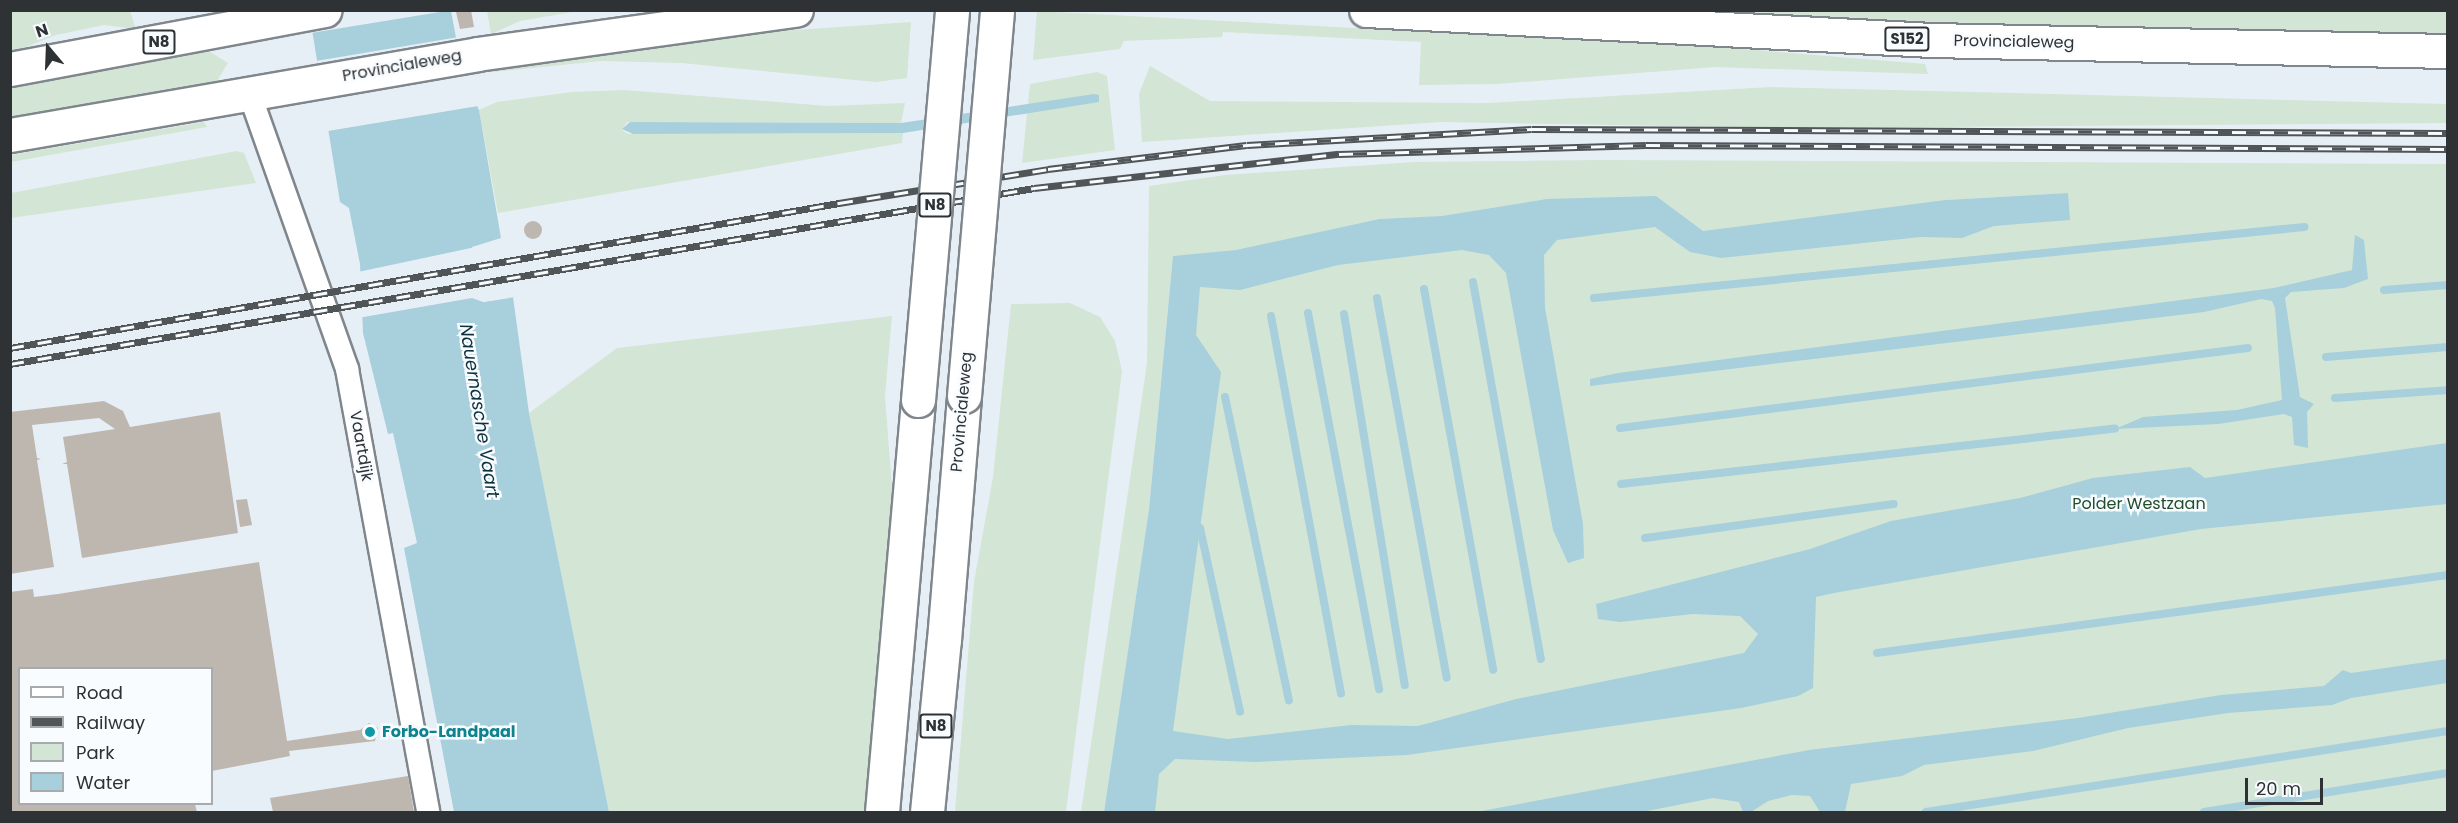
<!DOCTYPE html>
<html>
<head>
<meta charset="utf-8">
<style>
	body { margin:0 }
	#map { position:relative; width:2458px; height:823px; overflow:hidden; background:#e7eff6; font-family:Poppins,sans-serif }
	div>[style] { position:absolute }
	.green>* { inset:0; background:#d3e5d5 }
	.water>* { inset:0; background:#a8cfdc }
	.pier>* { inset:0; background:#e7eff6 }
	.stream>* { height:8px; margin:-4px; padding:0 4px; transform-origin:4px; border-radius:4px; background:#a8cfdc }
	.building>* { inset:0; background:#beb7b0 }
	.round { border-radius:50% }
	.roads { filter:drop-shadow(2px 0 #7f868c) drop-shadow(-2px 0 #7f868c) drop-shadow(0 2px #7f868c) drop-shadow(0 -2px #7f868c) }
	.street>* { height:22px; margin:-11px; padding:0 11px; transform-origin:11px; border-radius:11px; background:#fff }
	.primary>* { height:33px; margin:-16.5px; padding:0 16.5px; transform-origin:16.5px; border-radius:16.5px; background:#fff }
	.highway>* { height:33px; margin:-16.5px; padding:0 16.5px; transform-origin:16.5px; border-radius:16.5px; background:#fff }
	.rail>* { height:7px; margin-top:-3.5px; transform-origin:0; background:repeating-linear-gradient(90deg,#f8fcff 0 14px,#505558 0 28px); box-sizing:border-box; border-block:2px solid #505558 }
	.bridges { filter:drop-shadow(2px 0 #7f868c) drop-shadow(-2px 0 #7f868c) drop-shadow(0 2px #7f868c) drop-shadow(0 -2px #7f868c) }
	.primary-bridge>* { height:33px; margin:-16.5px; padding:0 16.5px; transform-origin:16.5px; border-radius:16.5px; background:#fff }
	.highway-bridge>* { height:33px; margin:-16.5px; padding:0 16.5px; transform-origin:16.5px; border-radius:16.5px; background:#fff }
	.dots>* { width:16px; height:16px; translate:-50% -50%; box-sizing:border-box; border:3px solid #f8fcff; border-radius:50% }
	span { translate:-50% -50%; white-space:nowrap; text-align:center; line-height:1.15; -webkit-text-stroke:5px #f8fcff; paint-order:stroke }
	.shield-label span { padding:2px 4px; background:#f8fcff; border:2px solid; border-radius:4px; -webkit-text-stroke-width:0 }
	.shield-label { font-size:15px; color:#2e3234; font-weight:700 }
	.street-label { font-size:16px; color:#2e3234 }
	.park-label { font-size:16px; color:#214d2c }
	.culture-label { font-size:16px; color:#0d838f; font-weight:700 }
	.left { translate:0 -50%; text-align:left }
	.water-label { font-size:18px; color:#0e323d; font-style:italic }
	.frame { position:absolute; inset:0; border:12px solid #2e3234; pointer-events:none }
	.legend { position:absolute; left:18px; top:667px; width:195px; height:138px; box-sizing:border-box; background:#f8fcff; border:2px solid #a7abae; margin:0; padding:8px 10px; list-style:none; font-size:18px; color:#2e3234 }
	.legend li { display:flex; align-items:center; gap:12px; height:30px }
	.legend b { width:30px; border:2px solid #a7abae }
	.north { position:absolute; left:18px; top:18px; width:60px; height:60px; -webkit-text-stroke:4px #f8fcff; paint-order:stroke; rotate:341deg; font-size:16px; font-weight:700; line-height:24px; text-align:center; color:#2e3234 }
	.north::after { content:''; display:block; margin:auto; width:21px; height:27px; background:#2e3234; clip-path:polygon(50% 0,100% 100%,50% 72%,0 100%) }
	.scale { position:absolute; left:2245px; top:778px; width:78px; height:27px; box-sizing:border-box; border:3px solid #2e3234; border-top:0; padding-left:8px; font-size:18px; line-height:21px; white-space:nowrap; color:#2e3234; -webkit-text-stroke:4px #f8fcff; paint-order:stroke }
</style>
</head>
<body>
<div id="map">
	<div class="green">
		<i style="clip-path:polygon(1527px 10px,2447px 10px,2448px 43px)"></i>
		<i style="clip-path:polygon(10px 11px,130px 11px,136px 29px,104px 25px,56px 35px,11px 53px)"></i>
		<i style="clip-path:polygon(487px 11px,487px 10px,578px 11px,520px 21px,491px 34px)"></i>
		<i style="clip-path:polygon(1037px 11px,1730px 48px,1925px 64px,1928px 74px,1715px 67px,1497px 84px,1419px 85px,1421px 42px,1223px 32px,1222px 37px,1124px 41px,1120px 49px,1033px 60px)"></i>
		<i style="clip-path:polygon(911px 22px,907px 78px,876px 82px,681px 63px,601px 61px,492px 72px,490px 66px,677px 38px)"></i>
		<i style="clip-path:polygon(207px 50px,228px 63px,217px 81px,11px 122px,11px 86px)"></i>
		<i style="clip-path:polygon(1150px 66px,1210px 101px,1487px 103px,1771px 87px,2447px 104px,2448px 123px,1801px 128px,1441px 122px,1142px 142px,1139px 94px)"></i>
		<i style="clip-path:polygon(1097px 72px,1107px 76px,1115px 150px,1022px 163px,1030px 84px)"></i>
		<i style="clip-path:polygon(624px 90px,828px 106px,905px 103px,901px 123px,627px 122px,622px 130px,628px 134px,903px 133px,902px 143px,498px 213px,479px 110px,497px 102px,572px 92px)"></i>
		<i style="clip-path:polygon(204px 122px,207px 127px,11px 162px,11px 155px)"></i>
		<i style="clip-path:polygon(237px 151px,244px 153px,256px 183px,11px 218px,11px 193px)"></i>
		<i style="clip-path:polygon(evenodd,1601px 160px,2447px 164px,2447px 812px,1114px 812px,1147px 585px,1173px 256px,1149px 509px,1104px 812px,1081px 812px,1147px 363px,1149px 186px,1225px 175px,1414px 162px,1601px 160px,2068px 193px,2068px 198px,1923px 205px,1946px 200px,2068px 193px,1601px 160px,1428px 217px,1306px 235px,1379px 219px,1428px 217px)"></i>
		<i style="clip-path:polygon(1070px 303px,1100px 317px,1115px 341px,1122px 371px,1066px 812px,955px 812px,974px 582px,993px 477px,1011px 304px)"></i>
		<i style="clip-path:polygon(892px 316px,885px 396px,893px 502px,866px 812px,609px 812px,529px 413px,617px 348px)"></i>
	</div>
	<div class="water">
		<i style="clip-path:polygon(309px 11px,451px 11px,463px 75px,479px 110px,501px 238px,472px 247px,483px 302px,513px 297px,529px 413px,609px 812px,454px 812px,404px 548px,417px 543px,393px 433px,388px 434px,363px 333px,360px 264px,349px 208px,340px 202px)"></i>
		<i style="clip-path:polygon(1094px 94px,1099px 95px,1099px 102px,903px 133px,633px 134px,622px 129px,630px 122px,901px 123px)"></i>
		<i style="clip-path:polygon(2068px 193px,2070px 220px,1994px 226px,1962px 238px,1921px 237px,1721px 258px,1690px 252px,1655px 227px,1557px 240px,1544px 255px,1545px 308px,1583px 524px,1584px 558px,1568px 563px,1553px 530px,1506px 273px,1489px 255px,1462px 250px,1338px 265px,1240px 290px,1200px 287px,1196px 335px,1221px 372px,1173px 731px,1228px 739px,1351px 725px,1418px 726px,1516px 699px,1744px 653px,1758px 634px,1740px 616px,1693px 614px,1620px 622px,1598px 619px,1596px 604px,1810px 549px,1891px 521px,2020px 498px,2093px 478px,2190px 467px,2205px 478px,2447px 443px,2447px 504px,2201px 529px,1834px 593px,1816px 597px,1813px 688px,1798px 696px,1741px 708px,1407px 755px,1255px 762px,1175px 759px,1159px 774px,1155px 812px,1104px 812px,1149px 509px,1173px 256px,1236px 250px,1379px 219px,1442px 216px,1547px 199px,1656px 196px,1703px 231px,1946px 200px)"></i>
		<i style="clip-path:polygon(2355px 235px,2364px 240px,2368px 279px,2344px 288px,2291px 292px,2285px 298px,2300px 397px,2314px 404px,2307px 412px,2308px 448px,2294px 445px,2292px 417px,2284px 414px,2218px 424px,2115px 429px,2143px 417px,2237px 410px,2282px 400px,2275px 308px,2272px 301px,2261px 299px,2204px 312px,1590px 386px,1590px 379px,1618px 373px,2274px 288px,2352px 270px)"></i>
		<i style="clip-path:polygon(2447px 659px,2447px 683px,2351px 698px,2332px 705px,2228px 713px,2128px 728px,2033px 751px,1924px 765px,1902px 776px,1851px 784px,1845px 812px,1820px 812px,1810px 796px,1792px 795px,1768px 801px,1751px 812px,1743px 812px,1739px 802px,1713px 798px,1642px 812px,1476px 812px,1809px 750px,2078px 718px,2221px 695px,2324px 686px,2343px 670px,2351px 673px)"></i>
	</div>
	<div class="pier">
		<i style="clip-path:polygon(308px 11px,446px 11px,311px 33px)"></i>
		<i style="clip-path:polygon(459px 37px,478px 106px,328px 131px,316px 61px)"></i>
		<i style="clip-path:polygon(504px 241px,475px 249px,485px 299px,516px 297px,483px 302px,472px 298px,358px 318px,358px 272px)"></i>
	</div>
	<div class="stream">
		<i style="left:1473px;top:282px;width:383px;rotate:79.8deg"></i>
		<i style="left:1424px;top:289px;width:387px;rotate:79.7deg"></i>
		<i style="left:2384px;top:290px;width:64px;rotate:-4.5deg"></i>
		<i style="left:1377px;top:298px;width:386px;rotate:79.6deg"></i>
		<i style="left:1594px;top:298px;width:714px;rotate:-5.71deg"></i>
		<i style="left:1308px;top:313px;width:383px;rotate:79.3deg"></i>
		<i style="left:1344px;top:314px;width:376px;rotate:80.7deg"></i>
		<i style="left:1271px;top:316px;width:384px;rotate:79.5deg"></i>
		<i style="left:2326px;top:357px;width:122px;rotate:-4.7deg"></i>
		<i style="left:1225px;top:397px;width:310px;rotate:78.1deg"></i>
		<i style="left:2335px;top:398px;width:113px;rotate:-4deg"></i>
		<i style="left:1620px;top:428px;width:633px;rotate:-7.26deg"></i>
		<i style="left:1621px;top:484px;width:497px;rotate:-6.4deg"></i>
		<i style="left:1200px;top:528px;width:188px;rotate:77.7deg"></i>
		<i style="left:1645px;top:538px;width:251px;rotate:-7.8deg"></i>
		<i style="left:1877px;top:653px;width:576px;rotate:-7.78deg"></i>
		<i style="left:1926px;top:812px;width:528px;rotate:-8.82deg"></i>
		<i style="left:2204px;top:812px;width:247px;rotate:-9.1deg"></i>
	</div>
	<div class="building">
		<i style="clip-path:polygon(471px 10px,474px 27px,460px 29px,456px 12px)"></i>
		<i class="round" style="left:524px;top:221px;width:18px;height:18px"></i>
		<i style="clip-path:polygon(104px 401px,123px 411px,130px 427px,220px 412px,238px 533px,82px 558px,67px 464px,62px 464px,67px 462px,63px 437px,115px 429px,99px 418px,32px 425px,37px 458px,41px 459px,37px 460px,54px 567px,10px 574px,10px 412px)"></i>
		<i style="clip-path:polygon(247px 499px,252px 525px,240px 527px,236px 500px)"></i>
		<i style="clip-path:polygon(259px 562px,287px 741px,360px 730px,369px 723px,378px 728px,375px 741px,289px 751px,290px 756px,212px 771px,212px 668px,20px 668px,20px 804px,195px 804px,197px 812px,10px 812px,10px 592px,33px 589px,34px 597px,58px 594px)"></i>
		<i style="clip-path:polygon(408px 776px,414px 812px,273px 812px,270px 798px)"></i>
	</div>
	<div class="roads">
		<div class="street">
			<i style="left:249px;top:92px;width:294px;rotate:70.5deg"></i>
			<i style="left:347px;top:369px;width:450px;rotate:79.6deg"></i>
		</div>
		<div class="primary">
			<i style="left:1366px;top:10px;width:566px;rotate:3.04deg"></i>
			<i style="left:1931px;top:40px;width:517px;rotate:1.22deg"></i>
			<i style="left:10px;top:69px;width:320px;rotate:-10.6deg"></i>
			<i style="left:10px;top:135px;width:474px;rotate:-9.8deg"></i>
			<i style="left:477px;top:54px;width:322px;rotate:-7.9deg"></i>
			<i style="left:944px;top:640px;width:245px;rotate:-85.3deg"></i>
		</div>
		<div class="highway">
			<i style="left:732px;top:10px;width:6px;rotate:72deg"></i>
			<i style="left:882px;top:812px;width:414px;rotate:-85deg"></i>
			<i style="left:927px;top:812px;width:173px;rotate:-84.4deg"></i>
		</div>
	</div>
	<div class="rail">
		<i style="left:10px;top:348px;width:842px;rotate:-9.92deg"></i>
		<i style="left:839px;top:203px;width:212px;rotate:-9.2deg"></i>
		<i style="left:1048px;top:169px;width:200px;rotate:-6.9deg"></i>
		<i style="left:1247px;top:145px;width:285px;rotate:-3.2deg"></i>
		<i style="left:1532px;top:129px;width:916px;rotate:0.25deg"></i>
		<i style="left:10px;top:364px;width:1039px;rotate:-9.75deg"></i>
		<i style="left:1034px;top:188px;width:307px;rotate:-6.4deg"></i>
		<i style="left:1339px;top:154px;width:307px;rotate:-1.7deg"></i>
		<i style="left:1646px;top:145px;width:802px;rotate:0.29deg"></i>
	</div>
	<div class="bridges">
		<div class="primary-bridge">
			<i style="left:964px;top:396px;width:387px;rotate:-85.1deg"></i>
		</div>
		<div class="highway-bridge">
			<i style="left:918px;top:400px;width:391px;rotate:-85deg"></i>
		</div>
	</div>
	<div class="dots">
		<i style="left:370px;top:732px;background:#0f9aa8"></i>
	</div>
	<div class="shield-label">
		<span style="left:1907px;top:39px">S152</span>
		<span style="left:159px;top:42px">N8</span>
		<span style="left:935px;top:205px">N8</span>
		<span style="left:936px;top:726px">N8</span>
	</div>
	<div class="street-label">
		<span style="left:2014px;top:42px;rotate:1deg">Provincialeweg</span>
		<span style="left:402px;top:66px;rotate:-10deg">Provincialeweg</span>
		<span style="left:962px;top:412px;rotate:-85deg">Provincialeweg</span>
		<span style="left:361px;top:446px;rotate:80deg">Vaartdijk</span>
	</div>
	<div class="park-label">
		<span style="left:2139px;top:504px">Polder Westzaan</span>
	</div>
	<div class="culture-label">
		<span class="left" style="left:382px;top:732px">Forbo-Landpaal</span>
	</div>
	<div class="water-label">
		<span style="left:479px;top:411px;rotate:81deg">Nauernasche Vaart</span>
	</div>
	<div class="frame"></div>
	<ul class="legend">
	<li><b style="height:8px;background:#fff"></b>Road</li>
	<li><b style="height:8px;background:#505558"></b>Railway</li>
	<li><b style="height:16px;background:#d3e5d5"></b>Park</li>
	<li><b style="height:16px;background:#a8cfdc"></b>Water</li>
	</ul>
	<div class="north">N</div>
	<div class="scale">20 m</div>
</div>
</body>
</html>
